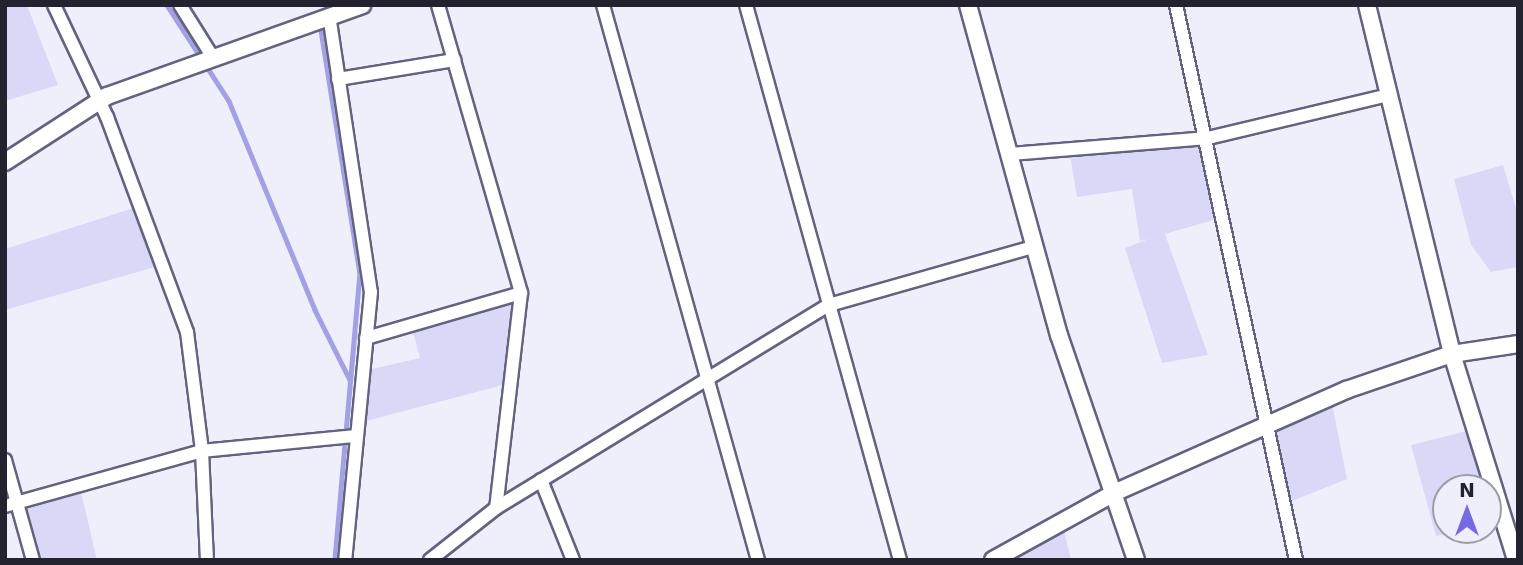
<!DOCTYPE html>
<html>
<head>
<meta charset="utf-8">
<style>
	body { margin:0 }
	#map { position:relative; width:1523px; height:565px; overflow:hidden; background:#efeffc; font-family:"DejaVu Sans",sans-serif }
	div>[style] { position:absolute }
	.green>* { inset:0; background:#d9d9f7 }
	.stream>* { height:4.5px; margin:-2.25px; padding:0 2.25px; transform-origin:2.25px; border-radius:2.25px; background:#a3a0e4 }
	.roads { filter:drop-shadow(2px 0 #63637e) drop-shadow(-2px 0 #63637e) drop-shadow(0 2px #63637e) drop-shadow(0 -2px #63637e) }
	.minor>* { height:12px; margin:-6px; padding:0 6px; transform-origin:6px; border-radius:6px; background:#fff }
	.tertiary>* { height:16px; margin:-8px; padding:0 8px; transform-origin:8px; border-radius:8px; background:#fff }
	span { translate:-50% -50%; white-space:nowrap; text-align:center; line-height:1.15; -webkit-text-stroke:5px #efeffc; paint-order:stroke }
	.frame { position:absolute; inset:0; border:7px solid #23232f; pointer-events:none }
	.north { position:absolute; left:1432px; top:474px; width:70px; height:70px; box-sizing:border-box; background:#efeffc; border:2px solid #9d9daa; border-radius:50%; rotate:0deg; font-size:19px; font-weight:700; line-height:28px; text-align:center; color:#23232f }
	.north::after { content:''; display:block; margin:auto; width:24px; height:32px; background:#7768e3; clip-path:polygon(50% 0,100% 100%,50% 72%,0 100%) }
</style>
</head>
<body>
<div id="map">
	<div class="green">
		<i style="clip-path:polygon(5px 5px,27px 5px,58px 85px,5px 101px)"></i>
		<i style="clip-path:polygon(1208px 138px,1224px 217px,1165px 234px,1208px 355px,1162px 363px,1125px 248px,1149px 239px,1140px 241px,1132px 189px,1077px 197px,1069px 149px)"></i>
		<i style="clip-path:polygon(1503px 165px,1518px 215px,1518px 267px,1491px 272px,1471px 245px,1454px 179px)"></i>
		<i style="clip-path:polygon(140px 206px,162px 265px,5px 310px,5px 249px)"></i>
		<i style="clip-path:polygon(512px 304px,503px 385px,366px 421px,372px 369px,420px 358px,413px 332px)"></i>
		<i style="clip-path:polygon(1332px 403px,1347px 479px,1292px 501px,1267px 427px)"></i>
		<i style="clip-path:polygon(1467px 431px,1484px 488px,1446px 488px,1446px 530px,1466px 530px,1436px 536px,1411px 445px)"></i>
		<i style="clip-path:polygon(81px 492px,97px 560px,38px 560px,24px 506px)"></i>
		<i style="clip-path:polygon(1062px 522px,1071px 560px,995px 560px)"></i>
	</div>
	<div class="stream">
		<i style="left:167px;top:5px;width:114px;rotate:57.1deg"></i>
		<i style="left:229px;top:101px;width:226px;rotate:67.6deg"></i>
		<i style="left:315px;top:310px;width:78px;rotate:63.4deg"></i>
		<i style="left:320px;top:24px;width:252px;rotate:80.9deg"></i>
		<i style="left:360px;top:273px;width:288px;rotate:95deg"></i>
	</div>
	<div class="roads">
		<div class="minor">
			<i style="left:54px;top:5px;width:124px;rotate:64.7deg"></i>
			<i style="left:107px;top:117px;width:229px;rotate:69.6deg"></i>
			<i style="left:187px;top:332px;width:120px;rotate:82.8deg"></i>
			<i style="left:202px;top:451px;width:109px;rotate:87.4deg"></i>
			<i style="left:180px;top:5px;width:60px;rotate:57.9deg"></i>
			<i style="left:438px;top:5px;width:300px;rotate:73.9deg"></i>
			<i style="left:521px;top:293px;width:216px;rotate:96.6deg"></i>
			<i style="left:603px;top:5px;width:576px;rotate:74.4deg"></i>
			<i style="left:746px;top:5px;width:576px;rotate:74.49deg"></i>
			<i style="left:1176px;top:5px;width:568px;rotate:77.8deg"></i>
			<i style="left:329px;top:15px;width:280px;rotate:81.4deg"></i>
			<i style="left:371px;top:292px;width:269px;rotate:95.5deg"></i>
			<i style="left:338px;top:79px;width:118px;rotate:-9.3deg"></i>
			<i style="left:1010px;top:154px;width:199px;rotate:-4.6deg"></i>
			<i style="left:1208px;top:138px;width:185px;rotate:-13.4deg"></i>
			<i style="left:366px;top:338px;width:161px;rotate:-16.2deg"></i>
			<i style="left:5px;top:460px;width:104px;rotate:74.4deg"></i>
			<i style="left:541px;top:480px;width:86px;rotate:68.2deg"></i>
			<i style="left:5px;top:506px;width:205px;rotate:-15.6deg"></i>
			<i style="left:202px;top:451px;width:154px;rotate:-5.6deg"></i>
			<i style="left:430px;top:560px;width:84px;rotate:-38.2deg"></i>
			<i style="left:496px;top:508px;width:390px;rotate:-31.4deg"></i>
			<i style="left:829px;top:305px;width:215px;rotate:-15.9deg"></i>
		</div>
		<div class="tertiary">
			<i style="left:968px;top:5px;width:342px;rotate:74.6deg"></i>
			<i style="left:1059px;top:335px;width:238px;rotate:71.1deg"></i>
			<i style="left:1367px;top:5px;width:359px;rotate:76.3deg"></i>
			<i style="left:1452px;top:354px;width:216px;rotate:72.7deg"></i>
			<i style="left:5px;top:162px;width:121px;rotate:-32.9deg"></i>
			<i style="left:107px;top:96px;width:271px;rotate:-19.6deg"></i>
			<i style="left:993px;top:560px;width:141px;rotate:-28.9deg"></i>
			<i style="left:1116px;top:492px;width:252px;rotate:-23.9deg"></i>
			<i style="left:1346px;top:390px;width:112px;rotate:-18.8deg"></i>
			<i style="left:1452px;top:354px;width:67px;rotate:-8.6deg"></i>
		</div>
	</div>
	<div class="frame"></div>
	<div class="north">N</div>
</div>
</body>
</html>
